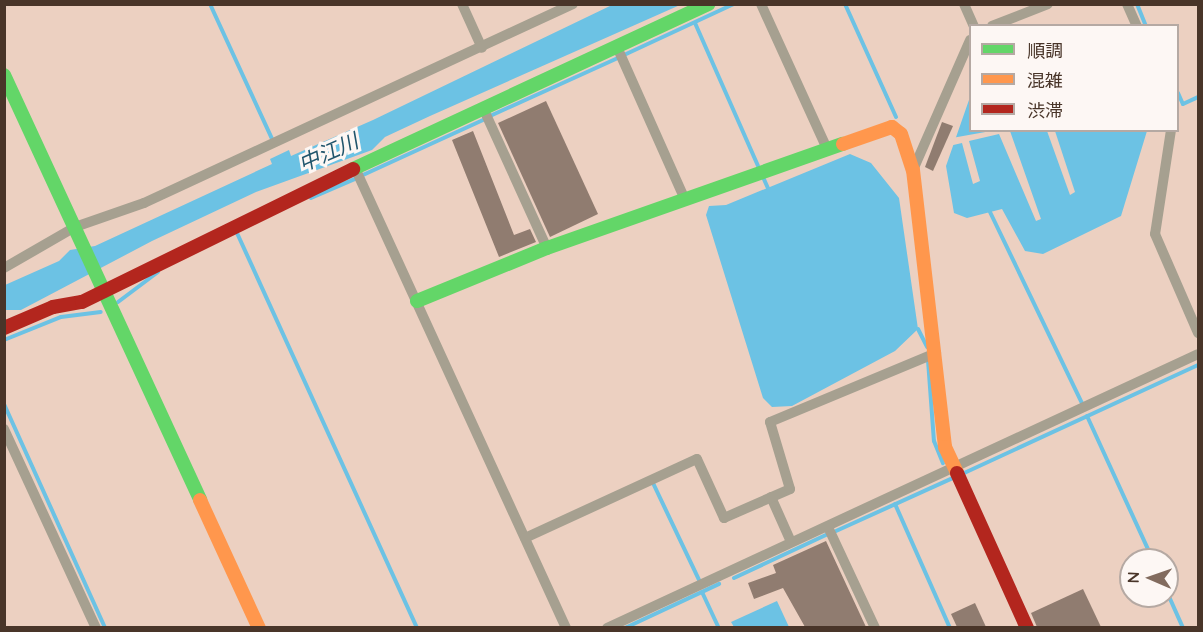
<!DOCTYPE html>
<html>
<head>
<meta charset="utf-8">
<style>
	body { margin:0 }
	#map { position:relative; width:1203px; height:632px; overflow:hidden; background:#ecd0c1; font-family:Quicksand,"Noto Sans JP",sans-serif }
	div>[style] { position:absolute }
	.water>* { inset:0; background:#6cc2e4 }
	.pier>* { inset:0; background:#ecd0c1 }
	.stream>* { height:4px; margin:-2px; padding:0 2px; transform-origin:2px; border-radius:2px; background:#6cc2e4 }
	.building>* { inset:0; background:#907c70 }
	.street>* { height:10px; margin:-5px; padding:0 5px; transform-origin:5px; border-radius:5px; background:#a6a090 }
	.fast>* { height:14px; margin:-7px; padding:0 7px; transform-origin:7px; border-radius:7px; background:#63d668 }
	.slow>* { height:14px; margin:-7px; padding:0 7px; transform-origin:7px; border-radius:7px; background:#ff974d }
	.jam>* { height:14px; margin:-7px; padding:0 7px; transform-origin:7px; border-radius:7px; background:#b3261e }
	span { translate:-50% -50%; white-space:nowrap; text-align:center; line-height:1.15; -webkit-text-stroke:6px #fdf7f4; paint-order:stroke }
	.water-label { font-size:21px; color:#21556c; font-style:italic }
	.frame { position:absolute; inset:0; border:6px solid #493529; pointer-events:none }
	.legend { position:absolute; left:969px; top:24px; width:210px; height:108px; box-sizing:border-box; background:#fdf7f4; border:2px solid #b5a9a3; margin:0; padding:8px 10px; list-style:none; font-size:18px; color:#493529 }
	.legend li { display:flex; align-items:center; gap:12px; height:30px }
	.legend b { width:30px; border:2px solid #b5a9a3 }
	.north { position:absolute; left:1119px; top:548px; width:60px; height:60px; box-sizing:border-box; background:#fdf7f4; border:2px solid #b5a9a3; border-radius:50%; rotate:272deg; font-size:16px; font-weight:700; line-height:24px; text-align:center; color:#493529 }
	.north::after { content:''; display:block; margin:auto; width:21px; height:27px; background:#826b5e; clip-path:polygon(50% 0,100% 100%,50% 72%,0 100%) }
</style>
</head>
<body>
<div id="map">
	<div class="water">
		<i style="clip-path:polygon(612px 5px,680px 5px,430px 116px,385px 137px,372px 150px,256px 192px,152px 241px,21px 310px,5px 310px,5px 285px,59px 261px,70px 250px,95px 246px,272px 164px,270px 159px,289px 150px,291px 156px,373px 120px)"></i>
		<i style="clip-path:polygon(970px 97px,970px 130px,1147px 131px,1121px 216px,1043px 254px,1025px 251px,1002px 209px,967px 218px,954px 213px,946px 166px)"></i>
		<i style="clip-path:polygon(850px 154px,871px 163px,899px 198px,918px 329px,895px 351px,792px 406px,772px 407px,763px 398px,706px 215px,709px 206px,726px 205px)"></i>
		<i style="clip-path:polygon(777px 601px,789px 627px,734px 627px,731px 622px)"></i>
	</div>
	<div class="pier">
		<i style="clip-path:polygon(991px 131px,1010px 131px,1041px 219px,1036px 221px,999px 134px,969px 141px,980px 181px,973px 184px,962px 143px,949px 146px,952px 138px)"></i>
		<i style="clip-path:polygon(1047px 131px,1055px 131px,1075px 192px,1070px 195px)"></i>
	</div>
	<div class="stream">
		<i style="left:210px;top:4px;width:149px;rotate:65.3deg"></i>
		<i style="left:845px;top:4px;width:124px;rotate:65.7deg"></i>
		<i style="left:1137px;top:4px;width:24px;rotate:68deg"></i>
		<i style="left:695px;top:23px;width:156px;rotate:66.2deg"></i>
		<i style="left:624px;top:55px;width:121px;rotate:-24.9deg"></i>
		<i style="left:1178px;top:93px;width:12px;rotate:66deg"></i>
		<i style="left:1183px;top:104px;width:17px;rotate:-25deg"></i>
		<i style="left:490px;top:116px;width:141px;rotate:-24.4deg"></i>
		<i style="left:363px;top:175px;width:132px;rotate:-24.6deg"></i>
		<i style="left:763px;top:177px;width:12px;rotate:66deg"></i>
		<i style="left:311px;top:198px;width:48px;rotate:-23.4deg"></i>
		<i style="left:990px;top:212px;width:212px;rotate:64.3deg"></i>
		<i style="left:237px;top:233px;width:434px;rotate:65.5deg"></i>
		<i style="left:118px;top:302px;width:50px;rotate:-36.9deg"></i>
		<i style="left:918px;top:329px;width:20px;rotate:63deg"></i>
		<i style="left:4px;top:340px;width:61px;rotate:-22deg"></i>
		<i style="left:61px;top:317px;width:40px;rotate:-7.1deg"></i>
		<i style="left:928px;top:360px;width:81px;rotate:85.8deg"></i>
		<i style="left:934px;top:441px;width:24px;rotate:68deg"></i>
		<i style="left:4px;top:404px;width:246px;rotate:65.7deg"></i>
		<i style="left:1087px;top:416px;width:158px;rotate:65.4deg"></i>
		<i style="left:962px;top:474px;width:260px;rotate:-24.8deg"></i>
		<i style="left:653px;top:483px;width:107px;rotate:64.6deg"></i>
		<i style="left:895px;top:504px;width:136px;rotate:66.1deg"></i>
		<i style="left:836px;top:531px;width:128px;rotate:-24.4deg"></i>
		<i style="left:734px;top:578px;width:102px;rotate:-25.1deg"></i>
		<i style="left:702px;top:592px;width:40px;rotate:65deg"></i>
		<i style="left:1167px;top:592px;width:39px;rotate:66deg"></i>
		<i style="left:625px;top:628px;width:104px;rotate:-25.1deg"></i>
	</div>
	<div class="building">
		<i style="clip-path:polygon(546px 101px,598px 214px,550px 237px,498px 123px)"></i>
		<i style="clip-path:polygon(942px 122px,953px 126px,933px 171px,925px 167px)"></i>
		<i style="clip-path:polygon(473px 131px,514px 235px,530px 229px,536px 242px,499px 257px,452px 140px)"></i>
		<i style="clip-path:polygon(826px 541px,866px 627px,805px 627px,783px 588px,754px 599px,748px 583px,776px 573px,773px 565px)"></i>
		<i style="clip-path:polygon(1083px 589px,1101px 627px,1037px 627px,1031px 613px)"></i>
		<i style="clip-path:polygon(975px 603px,986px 627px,957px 627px,951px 614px)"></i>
	</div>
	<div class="street">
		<i style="left:462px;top:4px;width:48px;rotate:65.6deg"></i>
		<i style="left:761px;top:4px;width:159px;rotate:65.5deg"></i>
		<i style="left:964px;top:4px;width:24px;rotate:66deg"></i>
		<i style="left:1127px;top:4px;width:24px;rotate:66deg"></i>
		<i style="left:992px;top:26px;width:60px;rotate:-21.4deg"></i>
		<i style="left:617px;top:47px;width:167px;rotate:66deg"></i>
		<i style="left:484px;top:110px;width:152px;rotate:65.5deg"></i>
		<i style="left:1171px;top:130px;width:105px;rotate:98.7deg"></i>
		<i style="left:1155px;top:234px;width:108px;rotate:66.5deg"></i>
		<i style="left:355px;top:168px;width:506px;rotate:65.36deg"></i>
		<i style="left:913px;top:170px;width:142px;rotate:-66.3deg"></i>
		<i style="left:4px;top:268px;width:82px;rotate:-30deg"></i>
		<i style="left:75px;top:227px;width:73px;rotate:-19.2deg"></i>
		<i style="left:144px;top:203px;width:473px;rotate:-24.9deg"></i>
		<i style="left:4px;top:429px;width:219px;rotate:65.2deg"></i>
		<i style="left:771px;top:497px;width:49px;rotate:66deg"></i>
		<i style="left:828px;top:527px;width:111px;rotate:65deg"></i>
		<i style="left:525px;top:538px;width:189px;rotate:-24.7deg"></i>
		<i style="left:697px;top:459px;width:65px;rotate:65.4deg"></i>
		<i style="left:724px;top:518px;width:72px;rotate:-23.7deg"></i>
		<i style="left:790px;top:489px;width:70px;rotate:-106.6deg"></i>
		<i style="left:770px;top:422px;width:180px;rotate:-22.6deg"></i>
		<i style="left:607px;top:628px;width:651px;rotate:-24.87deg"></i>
	</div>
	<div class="fast">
		<i style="left:4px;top:75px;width:468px;rotate:65.2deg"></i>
		<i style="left:353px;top:169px;width:392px;rotate:-24.9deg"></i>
		<i style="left:417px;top:301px;width:140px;rotate:-22.2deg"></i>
		<i style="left:547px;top:248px;width:314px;rotate:-19.4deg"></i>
	</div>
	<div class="slow">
		<i style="left:843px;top:144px;width:52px;rotate:-19.1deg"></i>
		<i style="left:892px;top:127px;width:11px;rotate:38deg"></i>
		<i style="left:901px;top:134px;width:38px;rotate:72deg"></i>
		<i style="left:913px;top:170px;width:279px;rotate:83.4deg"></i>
		<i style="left:945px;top:447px;width:29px;rotate:65deg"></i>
		<i style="left:200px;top:500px;width:141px;rotate:65.3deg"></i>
	</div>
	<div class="jam">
		<i style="left:4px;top:328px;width:53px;rotate:-23.2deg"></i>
		<i style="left:53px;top:307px;width:29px;rotate:-10deg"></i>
		<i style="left:82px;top:302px;width:302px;rotate:-26.1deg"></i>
		<i style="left:957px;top:473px;width:170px;rotate:65.7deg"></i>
	</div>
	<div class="water-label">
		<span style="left:328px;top:152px;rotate:-24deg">中江川</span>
	</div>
	<div class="frame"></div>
	<ul class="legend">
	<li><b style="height:8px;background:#63d668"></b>順調</li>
	<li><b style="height:8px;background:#ff974d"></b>混雑</li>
	<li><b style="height:8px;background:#b3261e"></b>渋滞</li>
	</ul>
	<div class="north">N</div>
</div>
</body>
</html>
